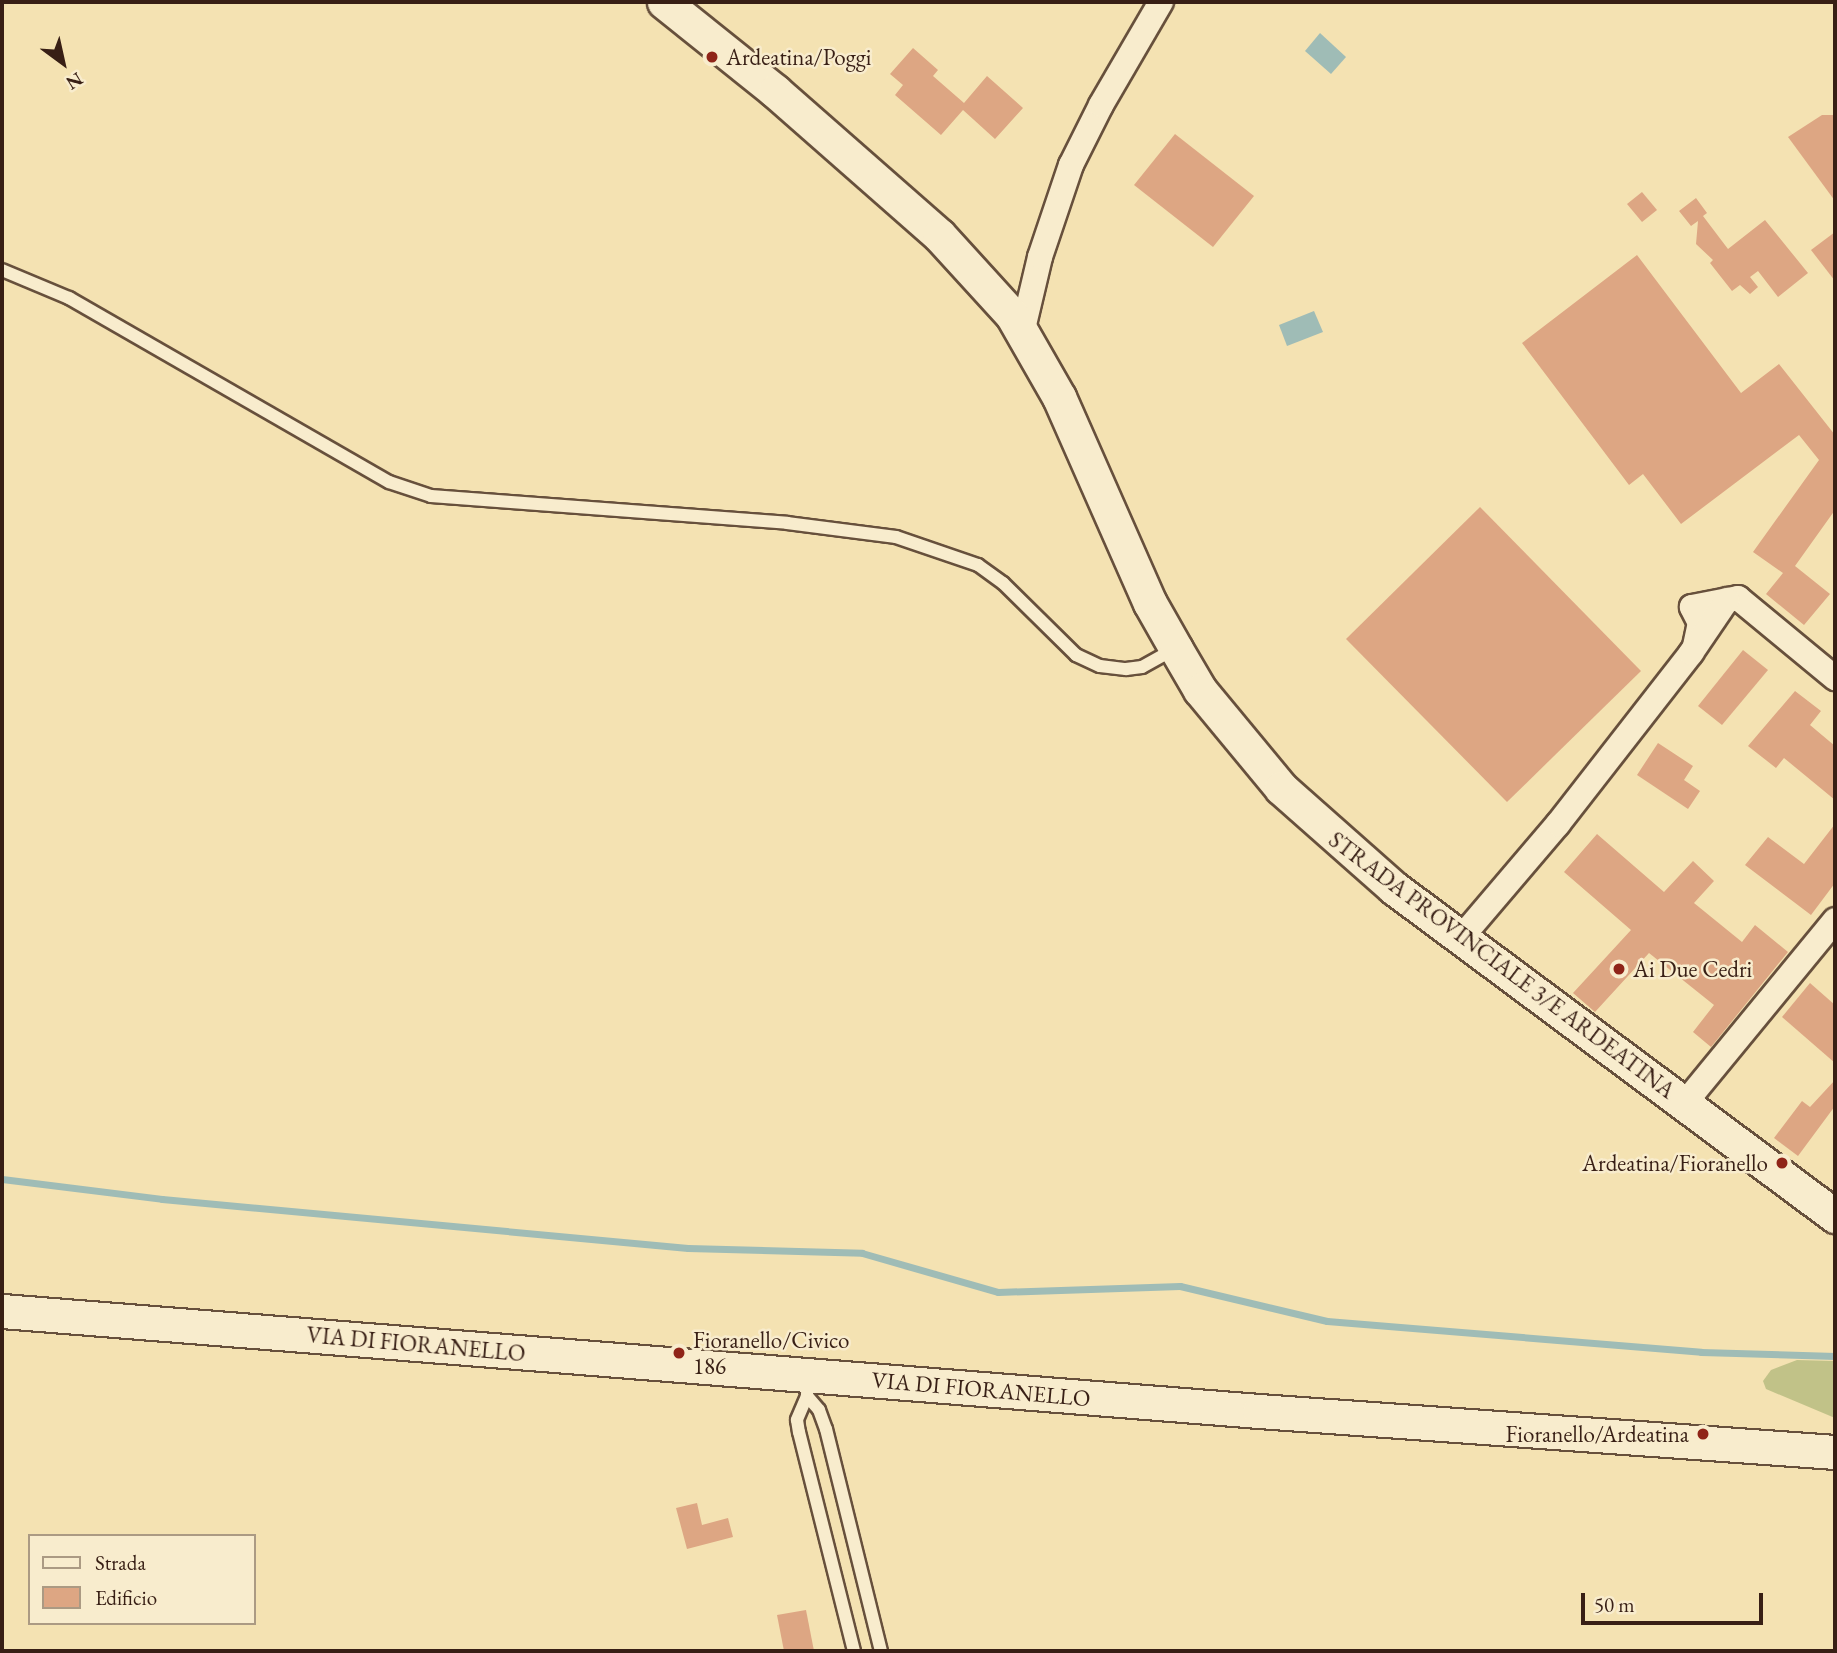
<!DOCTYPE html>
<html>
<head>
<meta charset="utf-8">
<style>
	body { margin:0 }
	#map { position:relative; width:1837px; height:1653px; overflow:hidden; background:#f4e2b2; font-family:"EB Garamond",serif }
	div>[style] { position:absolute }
	.green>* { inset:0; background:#c1c288 }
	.water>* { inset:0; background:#9fbcb6 }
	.stream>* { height:7px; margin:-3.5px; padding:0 3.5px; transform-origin:3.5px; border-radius:3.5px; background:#9fbcb6 }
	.building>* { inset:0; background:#dda683 }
	.roads { filter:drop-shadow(2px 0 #67503c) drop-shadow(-2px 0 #67503c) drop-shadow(0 2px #67503c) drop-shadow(0 -2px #67503c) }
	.lane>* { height:12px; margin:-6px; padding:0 6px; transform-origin:6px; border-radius:6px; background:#f8eccd }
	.street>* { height:24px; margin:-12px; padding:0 12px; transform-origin:12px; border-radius:12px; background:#f8eccd }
	.secondary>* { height:33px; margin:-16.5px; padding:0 16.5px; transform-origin:16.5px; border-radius:16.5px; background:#f8eccd }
	.dots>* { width:19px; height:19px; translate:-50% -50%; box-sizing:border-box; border:4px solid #f8eccd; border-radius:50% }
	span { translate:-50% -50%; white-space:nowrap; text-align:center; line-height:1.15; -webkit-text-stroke:5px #f8eccd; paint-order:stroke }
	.poi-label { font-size:23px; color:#381f15 }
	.left { translate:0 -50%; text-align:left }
	.right { translate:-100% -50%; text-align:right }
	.street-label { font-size:23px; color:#381f15 }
	.frame { position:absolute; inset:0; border:4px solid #381f15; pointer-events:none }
	.legend { position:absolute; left:28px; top:1534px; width:228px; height:91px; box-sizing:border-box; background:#f8eccd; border:2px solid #ab9a83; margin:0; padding:9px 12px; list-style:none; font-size:21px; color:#381f15 }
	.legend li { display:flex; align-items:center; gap:14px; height:35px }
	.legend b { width:35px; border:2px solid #ab9a83 }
	.north { position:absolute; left:28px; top:28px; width:70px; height:70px; -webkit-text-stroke:5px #f8eccd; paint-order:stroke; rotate:147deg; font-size:19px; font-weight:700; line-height:28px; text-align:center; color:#381f15 }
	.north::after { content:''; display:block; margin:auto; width:24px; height:32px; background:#381f15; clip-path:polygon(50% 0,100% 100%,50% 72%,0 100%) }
	.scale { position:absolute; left:1581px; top:1593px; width:182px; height:32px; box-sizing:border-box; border:4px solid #381f15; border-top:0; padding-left:9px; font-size:21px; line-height:24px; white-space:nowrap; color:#381f15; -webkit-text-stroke:5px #f8eccd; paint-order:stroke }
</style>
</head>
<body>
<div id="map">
	<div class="green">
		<i style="clip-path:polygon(1797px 1360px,1835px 1361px,1835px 1418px,1766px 1389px,1763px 1381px,1771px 1370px)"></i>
	</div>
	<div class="water">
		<i style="clip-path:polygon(1320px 33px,1346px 57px,1331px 74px,1305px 51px)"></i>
		<i style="clip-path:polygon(1314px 311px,1323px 332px,1287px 346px,1279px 325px)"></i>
	</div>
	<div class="stream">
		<i style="left:2px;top:1179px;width:161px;rotate:7.1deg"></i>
		<i style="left:162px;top:1199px;width:528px;rotate:5.32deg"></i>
		<i style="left:688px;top:1248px;width:174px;rotate:1.6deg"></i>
		<i style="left:862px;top:1253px;width:141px;rotate:16deg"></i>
		<i style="left:998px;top:1292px;width:182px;rotate:-1.9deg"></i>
		<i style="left:1180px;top:1286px;width:151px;rotate:13.4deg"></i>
		<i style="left:1327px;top:1321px;width:375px;rotate:4.7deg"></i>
		<i style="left:1701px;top:1352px;width:134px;rotate:1.7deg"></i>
	</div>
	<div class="building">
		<i style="clip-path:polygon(913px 48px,938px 70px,933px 76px,964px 103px,987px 76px,1023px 108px,995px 139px,963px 110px,941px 135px,895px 95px,903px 85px,890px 74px)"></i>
		<i style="clip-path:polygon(1822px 115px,1835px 115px,1835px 201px,1788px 137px)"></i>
		<i style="clip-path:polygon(1175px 134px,1254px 196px,1213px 247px,1134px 185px)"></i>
		<i style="clip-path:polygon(1642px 192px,1657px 210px,1642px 222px,1627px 204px)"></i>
		<i style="clip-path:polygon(1696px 198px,1707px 213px,1703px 216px,1728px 249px,1765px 220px,1808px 273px,1778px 297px,1758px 271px,1750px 277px,1758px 287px,1750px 294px,1740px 285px,1732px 291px,1710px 263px,1713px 260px,1696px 244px,1698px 221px,1691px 226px,1679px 211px)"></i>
		<i style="clip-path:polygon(1835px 232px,1835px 281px,1811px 250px)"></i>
		<i style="clip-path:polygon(1637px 255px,1741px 393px,1779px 364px,1835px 435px,1835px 510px,1795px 566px,1830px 594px,1804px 625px,1766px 594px,1783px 573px,1753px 552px,1819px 460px,1799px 435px,1681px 524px,1643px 474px,1629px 485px,1522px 343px)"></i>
		<i style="clip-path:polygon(1480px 507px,1641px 671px,1507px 802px,1346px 639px)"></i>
		<i style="clip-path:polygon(1743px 650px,1768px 670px,1722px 725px,1698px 706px)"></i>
		<i style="clip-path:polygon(1795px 691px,1821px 711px,1810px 725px,1835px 746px,1835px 800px,1784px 758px,1776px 768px,1748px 746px)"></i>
		<i style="clip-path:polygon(1658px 743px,1693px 766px,1684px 780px,1700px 791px,1688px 809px,1637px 775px)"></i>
		<i style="clip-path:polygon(1835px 824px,1835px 883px,1811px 915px,1745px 865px,1768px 837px,1804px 864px)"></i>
		<i style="clip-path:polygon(1597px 834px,1664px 892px,1693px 861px,1714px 881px,1694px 903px,1742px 942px,1755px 925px,1788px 952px,1711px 1047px,1693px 1032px,1714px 1005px,1649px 953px,1595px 1012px,1573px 993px,1631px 930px,1564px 872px)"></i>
		<i style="clip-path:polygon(1810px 983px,1835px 1005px,1835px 1063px,1782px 1017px)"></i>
		<i style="clip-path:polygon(1835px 1080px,1835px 1106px,1798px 1156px,1774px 1138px,1802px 1101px,1810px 1107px)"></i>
		<i style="clip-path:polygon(697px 1503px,702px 1525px,728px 1518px,733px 1537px,687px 1549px,676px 1508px)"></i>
		<i style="clip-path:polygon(806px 1610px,814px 1651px,784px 1651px,777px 1615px)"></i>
	</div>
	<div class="roads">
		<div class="lane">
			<i style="left:2px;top:270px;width:73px;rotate:22.7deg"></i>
			<i style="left:69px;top:298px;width:369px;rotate:29.9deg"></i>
			<i style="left:389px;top:482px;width:44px;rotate:18.4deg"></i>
			<i style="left:431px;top:496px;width:357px;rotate:4.3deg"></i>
			<i style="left:787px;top:523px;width:110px;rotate:7.3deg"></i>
			<i style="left:896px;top:537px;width:87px;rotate:18.9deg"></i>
			<i style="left:978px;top:565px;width:31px;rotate:36deg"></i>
			<i style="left:1003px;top:583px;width:103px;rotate:44.6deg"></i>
			<i style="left:1076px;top:655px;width:26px;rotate:25deg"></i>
			<i style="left:1100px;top:666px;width:26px;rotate:7deg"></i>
			<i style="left:1126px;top:669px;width:16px;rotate:-7deg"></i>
			<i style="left:1142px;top:667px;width:38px;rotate:-29deg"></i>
			<i style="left:808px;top:1375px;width:21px;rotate:93deg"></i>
			<i style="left:807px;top:1396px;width:26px;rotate:113deg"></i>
			<i style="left:797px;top:1420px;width:12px;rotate:81deg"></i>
			<i style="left:799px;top:1432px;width:226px;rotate:75.9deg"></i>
			<i style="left:807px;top:1396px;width:18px;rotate:49deg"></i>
			<i style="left:819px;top:1410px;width:20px;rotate:70deg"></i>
			<i style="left:826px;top:1429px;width:229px;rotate:76.1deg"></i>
		</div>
		<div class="street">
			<i style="left:1023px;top:329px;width:74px;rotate:-76.7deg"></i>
			<i style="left:1040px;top:257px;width:97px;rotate:-71.4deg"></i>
			<i style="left:1071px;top:165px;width:67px;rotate:-63.4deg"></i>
			<i style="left:1101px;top:105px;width:119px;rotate:-59.8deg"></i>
			<i style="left:1695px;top:646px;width:24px;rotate:-78deg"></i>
			<i style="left:1700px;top:623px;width:18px;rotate:-117deg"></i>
			<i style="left:1692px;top:607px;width:47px;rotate:-11.1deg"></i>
			<i style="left:1738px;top:598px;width:126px;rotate:39.5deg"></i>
			<i style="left:1460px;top:939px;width:151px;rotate:-49.6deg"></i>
			<i style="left:1558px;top:824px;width:217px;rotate:-52.1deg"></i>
			<i style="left:1691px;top:653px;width:64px;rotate:-55.8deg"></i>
			<i style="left:1684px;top:1104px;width:238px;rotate:-50.6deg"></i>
		</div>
		<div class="secondary">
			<i style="left:664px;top:2px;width:142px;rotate:38.7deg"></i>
			<i style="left:775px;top:91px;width:218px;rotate:41.3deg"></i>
			<i style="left:939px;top:235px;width:108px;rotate:47.6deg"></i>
			<i style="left:1012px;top:315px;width:95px;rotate:60.2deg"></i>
			<i style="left:1059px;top:397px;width:225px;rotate:66.2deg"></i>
			<i style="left:1150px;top:603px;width:53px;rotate:60.5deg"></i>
			<i style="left:1176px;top:649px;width:48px;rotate:59.7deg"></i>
			<i style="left:1200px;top:690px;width:127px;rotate:50.4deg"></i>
			<i style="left:1281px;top:788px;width:151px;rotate:41.5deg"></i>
			<i style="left:1394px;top:888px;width:550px;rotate:36.64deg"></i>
			<i style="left:2px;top:1311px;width:1261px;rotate:4.55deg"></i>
			<i style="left:1259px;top:1411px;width:577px;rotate:4.07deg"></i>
		</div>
	</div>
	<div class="dots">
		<i style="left:712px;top:57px;background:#8f2418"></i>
		<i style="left:1619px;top:969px;background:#8f2418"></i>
		<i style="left:1782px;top:1163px;background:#8f2418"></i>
		<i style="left:679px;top:1353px;background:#8f2418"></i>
		<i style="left:1703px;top:1434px;background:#8f2418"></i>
	</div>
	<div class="poi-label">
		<span class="left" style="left:726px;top:57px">Ardeatina/Poggi</span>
		<span class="left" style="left:1633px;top:969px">Ai Due Cedri</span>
		<span class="right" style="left:1768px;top:1163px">Ardeatina/Fioranello</span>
		<span class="left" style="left:693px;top:1353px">Fioranello/Civico<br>186</span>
		<span class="right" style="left:1689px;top:1434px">Fioranello/Ardeatina</span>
	</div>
	<div class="street-label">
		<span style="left:1502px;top:965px;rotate:37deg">STRADA PROVINCIALE 3/E ARDEATINA</span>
		<span style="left:416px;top:1344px;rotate:5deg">VIA DI FIORANELLO</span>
		<span style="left:981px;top:1389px;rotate:5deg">VIA DI FIORANELLO</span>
	</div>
	<div class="frame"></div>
	<ul class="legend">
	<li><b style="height:9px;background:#f8eccd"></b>Strada</li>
	<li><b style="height:19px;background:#dda683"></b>Edificio</li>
	</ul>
	<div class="north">N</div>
	<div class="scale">50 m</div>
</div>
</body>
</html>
